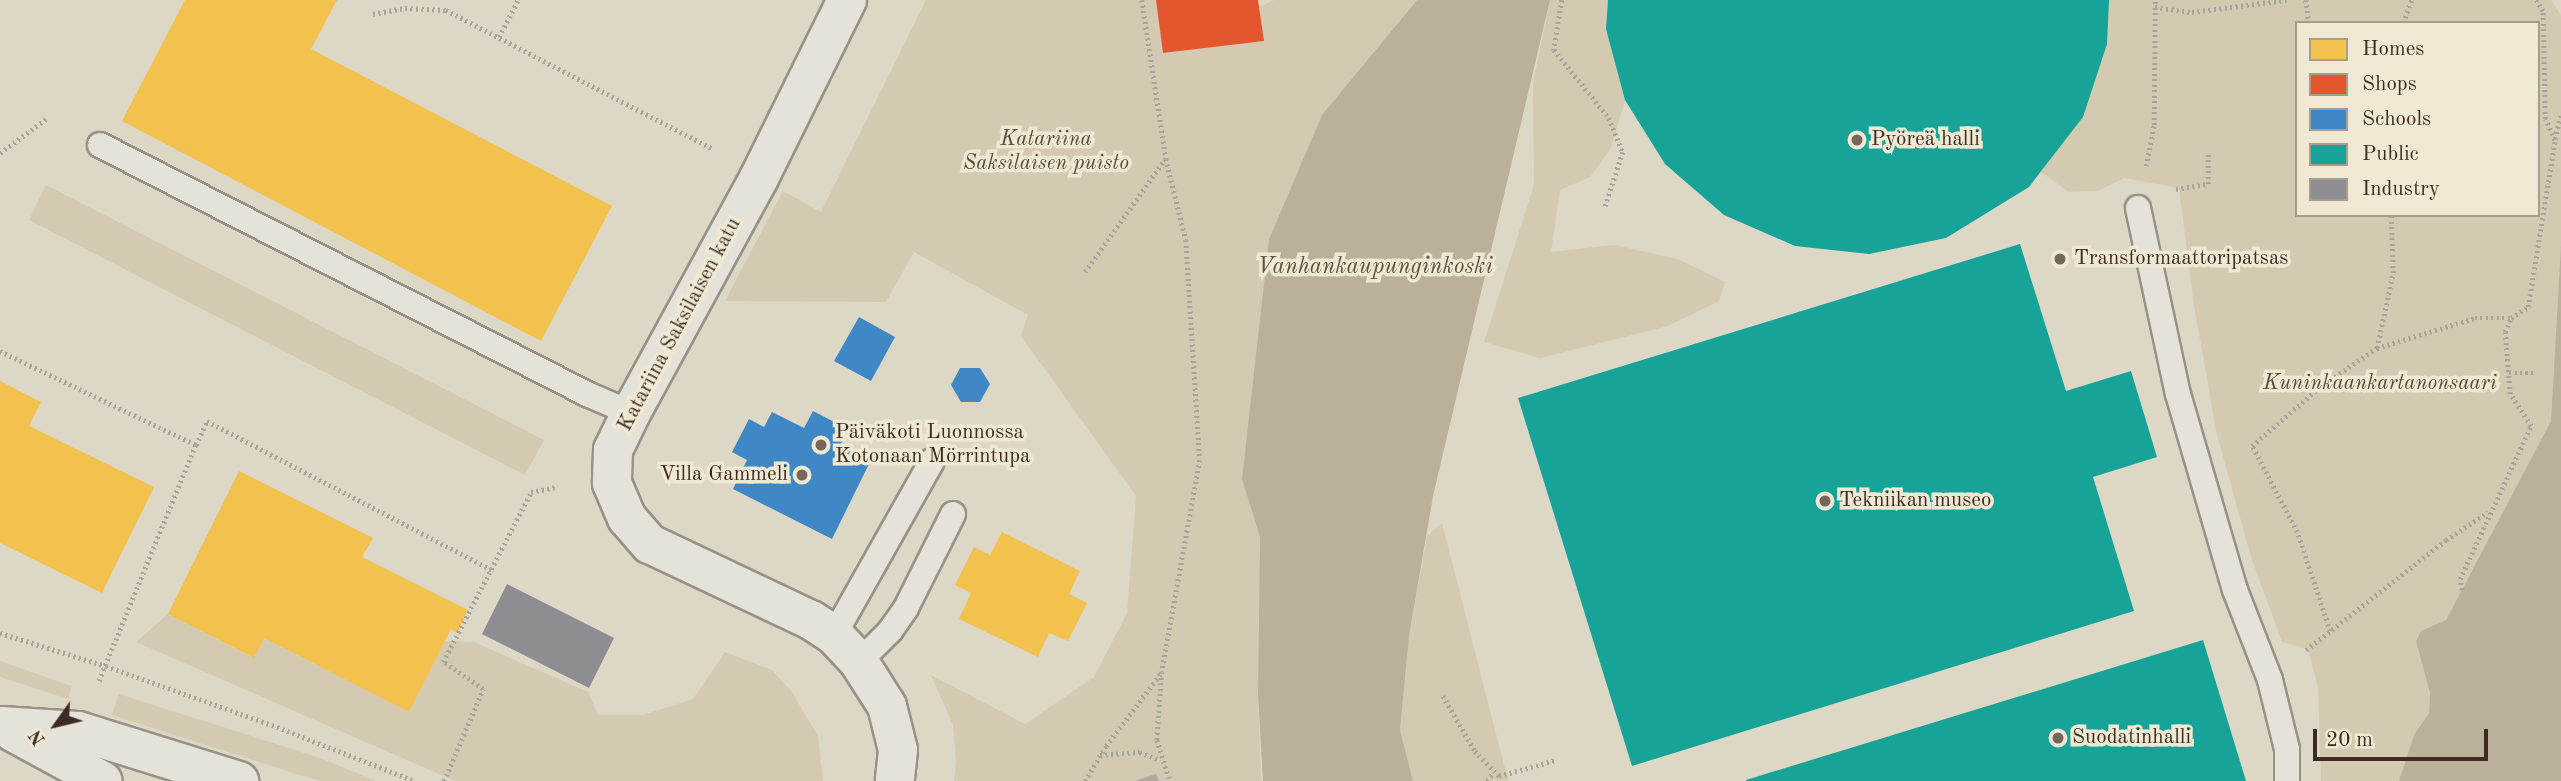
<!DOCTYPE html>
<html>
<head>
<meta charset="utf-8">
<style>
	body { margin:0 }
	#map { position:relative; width:2561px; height:781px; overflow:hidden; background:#ddd7c5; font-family:"Old Standard TT",serif }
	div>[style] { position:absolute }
	.green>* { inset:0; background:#d3cab1 }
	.water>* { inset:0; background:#bbb09a }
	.homes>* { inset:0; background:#f2c14e }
	.shops>* { inset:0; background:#e4572e }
	.schools>* { inset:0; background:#3f88c5 }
	.public>* { inset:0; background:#17a398 }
	.industry>* { inset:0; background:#8d8d92 }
	.building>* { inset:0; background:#afaa9d }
	.path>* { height:4.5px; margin-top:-2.25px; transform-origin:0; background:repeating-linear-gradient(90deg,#a8a49d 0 2px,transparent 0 5.5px) }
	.roads { filter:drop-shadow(2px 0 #979186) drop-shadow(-2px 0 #979186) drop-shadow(0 2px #979186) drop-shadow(0 -2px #979186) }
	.service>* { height:24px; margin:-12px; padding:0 12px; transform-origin:12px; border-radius:12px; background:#e5e2d9 }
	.minor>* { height:38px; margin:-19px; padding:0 19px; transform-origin:19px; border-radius:19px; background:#e5e2d9 }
	.secondary>* { height:38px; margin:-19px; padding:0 19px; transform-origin:19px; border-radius:19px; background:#e5e2d9 }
	.dots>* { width:19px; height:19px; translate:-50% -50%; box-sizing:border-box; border:4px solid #efe9d3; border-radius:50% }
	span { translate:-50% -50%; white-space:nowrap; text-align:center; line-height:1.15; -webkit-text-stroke:7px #efe9d3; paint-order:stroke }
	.park-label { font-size:21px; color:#59493c; font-style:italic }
	.poi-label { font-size:21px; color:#3d2b23 }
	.left { translate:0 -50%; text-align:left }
	.right { translate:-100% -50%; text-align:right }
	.street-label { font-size:21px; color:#3d2b23 }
	.water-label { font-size:23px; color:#5f4e41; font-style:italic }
	.legend { position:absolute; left:2295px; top:21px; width:245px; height:196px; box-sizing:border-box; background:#efe9d3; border:2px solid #a89d8d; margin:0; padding:9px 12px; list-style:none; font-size:21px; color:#3d2b23 }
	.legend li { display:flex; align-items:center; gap:14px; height:35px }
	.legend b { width:35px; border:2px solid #a89d8d }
	.north { position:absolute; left:21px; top:690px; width:70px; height:70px; -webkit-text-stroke:5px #efe9d3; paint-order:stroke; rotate:236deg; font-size:19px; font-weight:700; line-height:28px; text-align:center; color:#3d2b23 }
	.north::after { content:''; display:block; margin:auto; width:24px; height:32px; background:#3d2b23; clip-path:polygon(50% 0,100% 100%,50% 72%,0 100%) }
	.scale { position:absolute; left:2313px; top:729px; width:175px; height:32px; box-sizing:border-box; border:4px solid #3d2b23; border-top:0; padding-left:9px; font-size:21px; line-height:24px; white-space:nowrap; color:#3d2b23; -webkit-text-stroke:5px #efe9d3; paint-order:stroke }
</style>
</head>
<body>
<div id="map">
	<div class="green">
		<i style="clip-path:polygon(926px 0,1156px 0,1163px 53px,1263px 41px,1259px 7px,1274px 0,1417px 0,1322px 115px,1269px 239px,1242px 479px,1260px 537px,1258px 694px,1261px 781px,954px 781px,956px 761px,953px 725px,931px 675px,1025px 724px,1094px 677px,1127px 613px,1136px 496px,1021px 336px,1028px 315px,914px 252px,886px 302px,725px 301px,783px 191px,821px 212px)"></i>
		<i style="clip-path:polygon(1550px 0,1608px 0,1606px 29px,1625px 100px,1610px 150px,1590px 177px,1560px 190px,1551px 252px,1614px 245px,1678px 259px,1725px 282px,1719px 301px,1668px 326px,1540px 358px,1484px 342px,1534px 185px,1533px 83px)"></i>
		<i style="clip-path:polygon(evenodd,2109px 0,2551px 0,2561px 15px,2561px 245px,2551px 421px,2446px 620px,2421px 631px,2416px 640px,2430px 693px,2429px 713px,2414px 735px,2399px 781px,2321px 781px,2318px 687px,2308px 649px,2282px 642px,2251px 557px,2217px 435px,2194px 306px,2179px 188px,2124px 178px,2098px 191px,2069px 192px,2041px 172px,2083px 116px,2109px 0,2297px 23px,2538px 23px,2538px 215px,2297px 215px,2297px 23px)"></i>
		<i style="clip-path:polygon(46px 185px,544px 440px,525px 475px,29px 220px)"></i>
		<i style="clip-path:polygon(1442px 523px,1504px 765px,1509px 781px,1413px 781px,1400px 730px,1409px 636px,1427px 536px)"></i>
		<i style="clip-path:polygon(168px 614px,253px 658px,264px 638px,409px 712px,444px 641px,474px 642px,588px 692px,598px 715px,643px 715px,693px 699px,725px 652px,772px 670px,791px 691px,818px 736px,823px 781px,455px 781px,136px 642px)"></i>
		<i style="clip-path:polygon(0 661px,72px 686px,68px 699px,0 677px)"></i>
		<i style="clip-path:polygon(119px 694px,320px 758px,376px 781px,319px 781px,112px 715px)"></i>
	</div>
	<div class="water">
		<i style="clip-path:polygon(1417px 0,1550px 0,1433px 496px,1409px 636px,1400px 730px,1413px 781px,1263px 781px,1258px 694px,1260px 537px,1242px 479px,1269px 239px,1322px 115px)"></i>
		<i style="clip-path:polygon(2561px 245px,2561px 781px,2399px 781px,2414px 735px,2429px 713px,2430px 693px,2416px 641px,2421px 631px,2446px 620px,2551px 421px)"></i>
	</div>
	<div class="homes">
		<i style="clip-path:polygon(185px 0,337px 0,311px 49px,612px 206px,541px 341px,122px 121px)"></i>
		<i style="clip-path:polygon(0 381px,41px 402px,29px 426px,154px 487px,102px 593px,0 543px)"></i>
		<i style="clip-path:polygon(239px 471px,373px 538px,362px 557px,468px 610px,457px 633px,451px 629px,409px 712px,264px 638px,254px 658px,168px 614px)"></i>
		<i style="clip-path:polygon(1002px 532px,1080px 571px,1069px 594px,1087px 603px,1068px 641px,1049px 633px,1038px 657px,959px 619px,971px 593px,955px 585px,974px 547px,990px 555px)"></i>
	</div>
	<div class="shops">
		<i style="clip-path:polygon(1156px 0,1258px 0,1264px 41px,1163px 53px)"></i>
	</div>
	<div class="schools">
		<i style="clip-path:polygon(859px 317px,895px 337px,871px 381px,834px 361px)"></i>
		<i style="clip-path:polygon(960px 368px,980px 368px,990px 384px,980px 402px,961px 402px,951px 385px)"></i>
		<i style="clip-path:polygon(813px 411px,848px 429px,840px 446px,870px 462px,832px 539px,733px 489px,747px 460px,732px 452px,749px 419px,764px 427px,772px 412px,804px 428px)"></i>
	</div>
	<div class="public">
		<i style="clip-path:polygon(1608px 0,2109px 0,2107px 44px,2083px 117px,2029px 187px,1946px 238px,1869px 254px,1795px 246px,1724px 215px,1665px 164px,1625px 100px,1606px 29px)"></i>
		<i style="clip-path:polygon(2020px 244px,2066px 391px,2131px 371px,2157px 457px,2093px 477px,2134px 611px,1632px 766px,1518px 398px)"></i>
		<i style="clip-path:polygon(2203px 640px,2246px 781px,1746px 781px,1746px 780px)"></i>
	</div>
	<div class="industry">
		<i style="clip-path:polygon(507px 584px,614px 638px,589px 688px,482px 634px)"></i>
	</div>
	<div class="building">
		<i style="clip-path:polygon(1156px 774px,1159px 781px,1137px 781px,1137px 780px)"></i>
	</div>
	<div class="path">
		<i style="left:1142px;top:0;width:161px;rotate:81.4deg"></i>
		<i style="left:1166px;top:159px;width:83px;rotate:76.1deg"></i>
		<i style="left:1186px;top:240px;width:220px;rotate:86.4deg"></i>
		<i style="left:1200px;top:460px;width:215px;rotate:100.2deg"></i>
		<i style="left:1162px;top:672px;width:68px;rotate:94.2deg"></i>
		<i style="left:1157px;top:740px;width:43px;rotate:72.4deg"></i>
		<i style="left:1562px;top:0;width:51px;rotate:99.1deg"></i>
		<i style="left:1554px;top:50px;width:87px;rotate:51deg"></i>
		<i style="left:1609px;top:118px;width:37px;rotate:68deg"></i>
		<i style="left:1623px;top:152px;width:58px;rotate:108.1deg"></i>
		<i style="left:2306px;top:0;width:23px;rotate:83deg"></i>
		<i style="left:2155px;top:7px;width:37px;rotate:8deg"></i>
		<i style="left:2192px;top:12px;width:95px;rotate:-7.3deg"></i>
		<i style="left:373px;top:14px;width:33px;rotate:-11deg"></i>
		<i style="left:405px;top:8px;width:41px;rotate:2.8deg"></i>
		<i style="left:446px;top:10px;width:299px;rotate:27.5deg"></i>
		<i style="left:2403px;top:23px;width:25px;rotate:-69deg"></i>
		<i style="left:499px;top:37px;width:42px;rotate:-62.8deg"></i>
		<i style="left:2555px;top:139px;width:26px;rotate:-77deg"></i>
		<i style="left:0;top:153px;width:57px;rotate:-36.5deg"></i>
		<i style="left:2146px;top:166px;width:42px;rotate:-79deg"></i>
		<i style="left:2154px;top:125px;width:125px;rotate:-89.5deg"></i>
		<i style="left:2176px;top:189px;width:32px;rotate:-9deg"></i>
		<i style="left:2208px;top:184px;width:33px;rotate:-90deg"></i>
		<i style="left:1085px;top:272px;width:138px;rotate:-54.7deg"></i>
		<i style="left:2377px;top:348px;width:102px;rotate:-17deg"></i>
		<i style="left:2475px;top:318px;width:36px"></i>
		<i style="left:0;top:351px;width:217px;rotate:25.6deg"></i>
		<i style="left:196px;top:445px;width:258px;rotate:112.3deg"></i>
		<i style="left:2509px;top:373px;width:27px"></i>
		<i style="left:196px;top:445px;width:26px;rotate:-65deg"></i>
		<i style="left:207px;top:421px;width:322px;rotate:27.6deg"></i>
		<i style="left:2462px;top:590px;width:11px;rotate:-100deg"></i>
		<i style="left:2460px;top:579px;width:169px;rotate:-65.1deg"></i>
		<i style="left:2531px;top:426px;width:38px;rotate:-123deg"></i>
		<i style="left:2510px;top:394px;width:62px;rotate:-94.6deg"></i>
		<i style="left:2505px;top:332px;width:15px;rotate:-67deg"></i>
		<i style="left:2511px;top:318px;width:20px;rotate:-33deg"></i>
		<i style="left:2528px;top:307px;width:169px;rotate:-80.8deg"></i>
		<i style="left:2555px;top:140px;width:23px;rotate:-115deg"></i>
		<i style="left:2545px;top:119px;width:108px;rotate:-91.1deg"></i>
		<i style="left:2543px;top:11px;width:13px;rotate:-122deg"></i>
		<i style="left:2330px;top:631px;width:104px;rotate:-108.4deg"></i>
		<i style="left:2297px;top:532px;width:97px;rotate:-117.6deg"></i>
		<i style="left:2252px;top:446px;width:91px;rotate:-41deg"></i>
		<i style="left:2321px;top:386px;width:68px;rotate:-34.2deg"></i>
		<i style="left:2377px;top:348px;width:77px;rotate:-78deg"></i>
		<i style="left:2393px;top:273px;width:58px;rotate:-92deg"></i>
		<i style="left:0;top:633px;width:111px;rotate:17.3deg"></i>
		<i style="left:106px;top:666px;width:176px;rotate:19.6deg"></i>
		<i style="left:272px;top:725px;width:154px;rotate:21.4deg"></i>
		<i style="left:2306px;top:650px;width:178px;rotate:-38.2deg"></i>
		<i style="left:2446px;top:540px;width:50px;rotate:-33.7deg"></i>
		<i style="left:1443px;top:696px;width:64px;rotate:59.8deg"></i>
		<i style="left:1475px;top:751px;width:35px;rotate:46deg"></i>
		<i style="left:1499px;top:776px;width:59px;rotate:-15.7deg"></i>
		<i style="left:1100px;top:755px;width:40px;rotate:-4.3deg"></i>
		<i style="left:1140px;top:752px;width:22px;rotate:22deg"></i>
		<i style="left:444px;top:781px;width:100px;rotate:-67deg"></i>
		<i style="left:483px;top:689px;width:48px;rotate:-146deg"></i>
		<i style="left:443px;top:662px;width:191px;rotate:-62.6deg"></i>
		<i style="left:531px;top:492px;width:26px;rotate:-11deg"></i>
		<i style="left:1085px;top:781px;width:41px;rotate:-59deg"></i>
		<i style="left:1106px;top:746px;width:91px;rotate:-53deg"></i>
		<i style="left:1487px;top:781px;width:10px;rotate:-53deg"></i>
	</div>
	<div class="roads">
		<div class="service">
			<i style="left:100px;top:145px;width:547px;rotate:27.08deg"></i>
			<i style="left:587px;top:394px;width:48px;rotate:23.4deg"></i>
			<i style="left:2138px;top:208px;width:190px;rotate:77.9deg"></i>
			<i style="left:2178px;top:394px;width:204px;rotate:73.8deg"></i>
			<i style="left:2235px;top:590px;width:97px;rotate:68.7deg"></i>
			<i style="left:2270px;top:680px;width:71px;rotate:76.2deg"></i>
			<i style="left:2287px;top:749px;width:32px;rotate:90deg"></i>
			<i style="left:834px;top:635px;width:200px;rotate:-60.6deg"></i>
			<i style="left:859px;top:662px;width:44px;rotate:-45deg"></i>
			<i style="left:890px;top:631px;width:28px;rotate:-55deg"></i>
			<i style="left:906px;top:608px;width:105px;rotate:-63.4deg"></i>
		</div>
		<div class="minor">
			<i style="left:847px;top:0;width:199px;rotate:116.3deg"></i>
			<i style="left:759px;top:178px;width:268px;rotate:118.6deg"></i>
			<i style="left:631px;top:413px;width:41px;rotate:115.9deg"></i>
			<i style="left:613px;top:450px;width:33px;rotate:92deg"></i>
			<i style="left:612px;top:483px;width:38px;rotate:67deg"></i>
			<i style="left:627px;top:518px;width:35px;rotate:49deg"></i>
			<i style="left:650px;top:544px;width:178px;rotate:25.3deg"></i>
			<i style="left:811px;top:620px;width:27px;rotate:33deg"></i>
			<i style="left:834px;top:635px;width:37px;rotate:47deg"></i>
			<i style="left:859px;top:662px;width:52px;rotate:57.5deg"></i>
			<i style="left:887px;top:706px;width:45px;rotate:76deg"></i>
			<i style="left:898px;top:750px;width:31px;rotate:96deg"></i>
		</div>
		<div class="secondary">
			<i style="left:2px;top:726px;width:76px;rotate:3.8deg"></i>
			<i style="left:78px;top:731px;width:169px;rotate:17.3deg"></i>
			<i style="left:13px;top:732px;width:102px;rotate:28.6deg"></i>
		</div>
	</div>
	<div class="dots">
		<i style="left:1857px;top:140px;background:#75675c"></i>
		<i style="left:2060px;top:259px;background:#75675c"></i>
		<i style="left:821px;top:445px;background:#75675c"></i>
		<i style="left:802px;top:475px;background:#75675c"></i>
		<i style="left:1825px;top:501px;background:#75675c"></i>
		<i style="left:2058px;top:738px;background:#75675c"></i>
	</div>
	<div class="park-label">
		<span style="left:1046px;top:152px">Katariina<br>Saksilaisen puisto</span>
		<span style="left:2380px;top:384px">Kuninkaankartanonsaari</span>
	</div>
	<div class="poi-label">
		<span class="left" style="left:1871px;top:140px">Pyöreä halli</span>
		<span class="left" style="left:2074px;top:259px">Transformaattoripatsas</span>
		<span class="left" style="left:835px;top:445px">Päiväkoti Luonnossa<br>Kotonaan Mörrintupa</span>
		<span class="right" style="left:788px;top:475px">Villa Gammeli</span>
		<span class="left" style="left:1839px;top:501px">Tekniikan museo</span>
		<span class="left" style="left:2072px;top:738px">Suodatinhalli</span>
	</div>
	<div class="street-label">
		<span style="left:680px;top:325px;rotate:-62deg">Katariina Saksilaisen katu</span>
	</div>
	<div class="water-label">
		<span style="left:1375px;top:267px">Vanhankaupunginkoski</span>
	</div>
	<ul class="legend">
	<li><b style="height:19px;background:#f2c14e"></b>Homes</li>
	<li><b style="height:19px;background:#e4572e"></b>Shops</li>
	<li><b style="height:19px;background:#3f88c5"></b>Schools</li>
	<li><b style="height:19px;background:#17a398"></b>Public</li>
	<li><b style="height:19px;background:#8d8d92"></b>Industry</li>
	</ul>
	<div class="north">N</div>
	<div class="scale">20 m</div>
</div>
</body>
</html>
